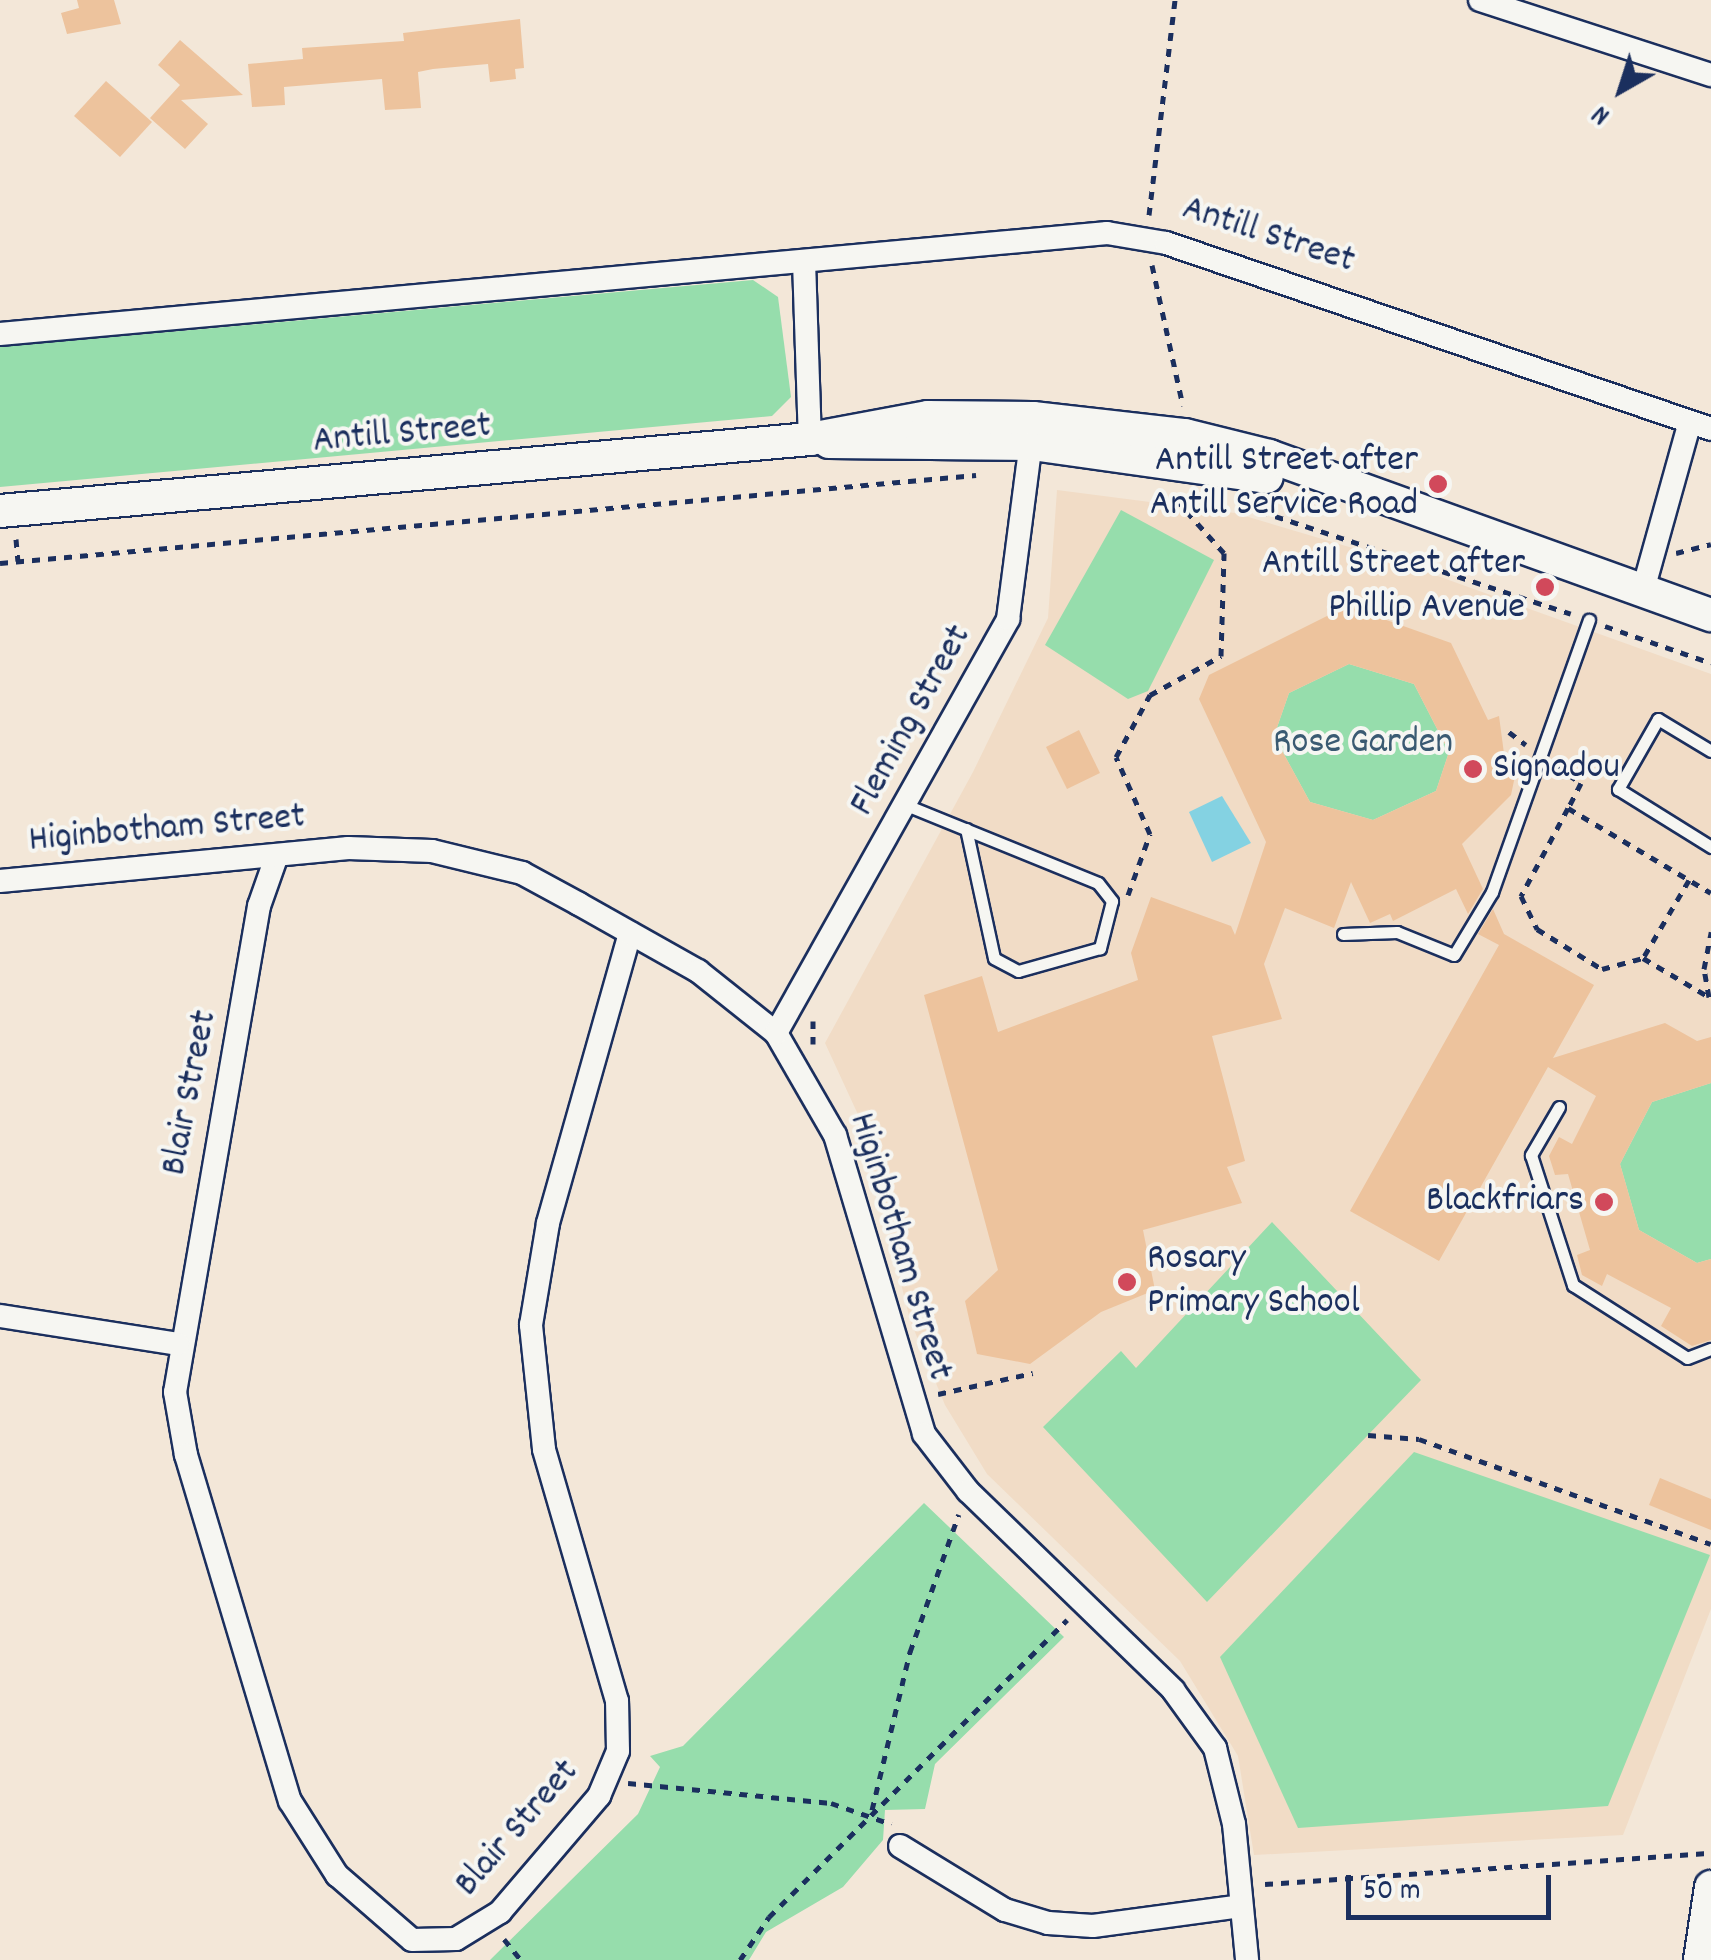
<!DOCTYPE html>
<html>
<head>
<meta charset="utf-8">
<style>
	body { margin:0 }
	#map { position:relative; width:1711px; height:1960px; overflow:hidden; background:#f3e7d8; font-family:Dekko,sans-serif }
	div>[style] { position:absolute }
	.built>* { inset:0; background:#f1dcc6 }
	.green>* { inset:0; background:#96ddac }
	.water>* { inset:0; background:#84d2e2 }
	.building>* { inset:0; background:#edc39d }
	.path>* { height:5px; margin-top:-2.5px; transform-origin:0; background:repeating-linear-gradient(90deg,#1b2f5e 0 8px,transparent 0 16px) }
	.roads { filter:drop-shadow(2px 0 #1b2f5e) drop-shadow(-2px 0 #1b2f5e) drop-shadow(0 2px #1b2f5e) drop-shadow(0 -2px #1b2f5e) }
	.lane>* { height:11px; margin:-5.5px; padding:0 5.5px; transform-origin:5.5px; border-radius:5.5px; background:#f6f6f2 }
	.street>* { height:22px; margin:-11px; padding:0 11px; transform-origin:11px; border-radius:11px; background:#f6f6f2 }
	.secondary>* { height:32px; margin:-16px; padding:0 16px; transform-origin:16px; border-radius:16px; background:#f6f6f2 }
	.dots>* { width:28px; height:28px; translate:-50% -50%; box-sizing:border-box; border:5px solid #f6f6f2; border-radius:50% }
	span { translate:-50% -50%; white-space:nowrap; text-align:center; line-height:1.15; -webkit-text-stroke:8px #f6f6f2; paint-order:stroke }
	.street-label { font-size:38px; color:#1b2f5e }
	.poi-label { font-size:38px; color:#1b2f5e }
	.right { translate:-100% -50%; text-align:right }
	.left { translate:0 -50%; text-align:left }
	.park-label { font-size:38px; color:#3a5a72 }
	.north { position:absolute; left:1571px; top:40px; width:100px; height:100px; -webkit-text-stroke:8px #f6f6f2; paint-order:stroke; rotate:219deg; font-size:28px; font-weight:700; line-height:40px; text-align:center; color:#1b2f5e }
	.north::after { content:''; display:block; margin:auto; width:35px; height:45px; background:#1b2f5e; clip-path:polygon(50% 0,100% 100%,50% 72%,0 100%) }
	.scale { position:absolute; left:1346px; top:1875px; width:205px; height:45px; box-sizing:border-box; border:5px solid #1b2f5e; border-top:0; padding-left:12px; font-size:30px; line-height:35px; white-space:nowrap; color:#1b2f5e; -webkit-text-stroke:8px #f6f6f2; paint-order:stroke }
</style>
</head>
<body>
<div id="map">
	<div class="built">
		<i style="clip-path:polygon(1057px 490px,1235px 513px,1393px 560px,1711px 674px,1711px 1609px,1623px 1835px,1254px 1855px,1238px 1756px,1180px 1661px,987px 1474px,945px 1405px,910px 1320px,861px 1121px,825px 1043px,973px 772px,1048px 618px)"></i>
	</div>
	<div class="green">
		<i style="clip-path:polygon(753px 280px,778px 297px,791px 397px,772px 416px,0 487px,0 347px)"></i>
		<i style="clip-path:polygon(1121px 510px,1214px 560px,1148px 691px,1128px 699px,1045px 645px)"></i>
		<i style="clip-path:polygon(1349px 664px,1414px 684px,1449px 752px,1436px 791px,1373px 820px,1310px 802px,1274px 736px,1289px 693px)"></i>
		<i style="clip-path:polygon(1711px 1083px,1711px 1259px,1697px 1263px,1639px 1230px,1620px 1164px,1652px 1102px)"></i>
		<i style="clip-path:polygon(1272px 1222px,1421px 1380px,1207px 1602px,1043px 1427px,1121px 1351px,1136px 1368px)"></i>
		<i style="clip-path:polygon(1414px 1452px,1710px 1555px,1608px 1806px,1298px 1828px,1220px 1657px)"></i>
		<i style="clip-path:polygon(924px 1503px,1064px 1637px,935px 1764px,925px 1809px,885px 1810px,883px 1840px,843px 1887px,766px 1932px,749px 1960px,490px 1960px,638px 1814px,660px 1767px,650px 1756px,683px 1746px)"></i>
	</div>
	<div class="water">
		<i style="clip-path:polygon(1222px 796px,1251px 843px,1212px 862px,1189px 812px)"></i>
	</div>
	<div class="building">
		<i style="clip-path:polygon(77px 0,114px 0,121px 24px,67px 34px,61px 13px,79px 8px)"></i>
		<i style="clip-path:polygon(520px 19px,524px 68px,515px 69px,516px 79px,490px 82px,488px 64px,433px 69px,418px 72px,421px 108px,385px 110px,382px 79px,284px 87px,285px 105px,252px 107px,248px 64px,303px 59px,302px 48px,404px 41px,403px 33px)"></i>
		<i style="clip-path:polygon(180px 40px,243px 95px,181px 100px,208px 124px,185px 149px,150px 118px,180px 85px,158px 65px)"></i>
		<i style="clip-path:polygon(106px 81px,152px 122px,120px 157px,74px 116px)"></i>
		<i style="clip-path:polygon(evenodd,1347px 606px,1451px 643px,1488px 720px,1499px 716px,1507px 776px,1515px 776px,1511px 795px,1462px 844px,1483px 889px,1468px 914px,1456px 889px,1393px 921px,1390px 914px,1370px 923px,1351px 882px,1334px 928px,1285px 908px,1264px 964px,1282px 1019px,1212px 1036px,1245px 1161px,1227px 1167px,1242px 1203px,1143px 1230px,1155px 1290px,1101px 1312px,1030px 1364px,977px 1354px,965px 1301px,998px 1270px,924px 995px,982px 976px,998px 1032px,1138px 980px,1131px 953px,1151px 897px,1231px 926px,1235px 935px,1266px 842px,1199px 699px,1209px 675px,1347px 606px,1349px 664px,1414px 684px,1449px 752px,1436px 791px,1373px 820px,1310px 802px,1274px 736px,1289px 693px,1349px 664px)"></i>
		<i style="clip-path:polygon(1079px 730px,1100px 773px,1067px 789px,1046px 747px)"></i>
		<i style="clip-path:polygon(1493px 909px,1504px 934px,1594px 985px,1553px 1058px,1665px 1023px,1697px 1041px,1711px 1037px,1711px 1083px,1652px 1102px,1620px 1164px,1639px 1230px,1697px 1263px,1711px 1259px,1711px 1340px,1692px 1346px,1661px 1326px,1671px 1308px,1607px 1274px,1602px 1286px,1582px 1275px,1577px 1255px,1590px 1250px,1568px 1174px,1555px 1175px,1549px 1156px,1559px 1137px,1572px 1144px,1596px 1096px,1548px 1067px,1439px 1261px,1350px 1211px,1499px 945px,1478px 934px)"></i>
		<i style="clip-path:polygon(1660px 1478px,1711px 1499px,1711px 1530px,1649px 1505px)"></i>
	</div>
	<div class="path">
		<i style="left:1149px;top:215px;width:217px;rotate:-83.1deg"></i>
		<i style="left:1152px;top:265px;width:144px;rotate:77.6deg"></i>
		<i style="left:1245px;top:506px;width:343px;rotate:18.3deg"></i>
		<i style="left:16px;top:539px;width:22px;rotate:85deg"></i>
		<i style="left:1676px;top:553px;width:36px;rotate:-14deg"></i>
		<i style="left:0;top:563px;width:980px;rotate:-5.15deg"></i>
		<i style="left:1605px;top:626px;width:112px;rotate:19.2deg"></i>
		<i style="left:1509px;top:732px;width:21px;rotate:37deg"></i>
		<i style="left:1555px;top:766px;width:31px;rotate:33deg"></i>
		<i style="left:1581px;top:783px;width:28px;rotate:117deg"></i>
		<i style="left:1568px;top:808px;width:166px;rotate:30.7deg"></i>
		<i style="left:1568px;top:808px;width:100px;rotate:118.1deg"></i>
		<i style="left:1521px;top:896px;width:37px;rotate:64deg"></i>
		<i style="left:1537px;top:929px;width:76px;rotate:31.6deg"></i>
		<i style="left:1602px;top:969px;width:42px;rotate:-15deg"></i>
		<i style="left:1689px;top:880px;width:91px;rotate:120.5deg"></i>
		<i style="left:1643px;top:958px;width:77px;rotate:30.6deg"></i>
		<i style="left:1128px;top:895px;width:65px;rotate:-70.2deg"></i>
		<i style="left:1150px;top:834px;width:84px;rotate:-113.8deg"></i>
		<i style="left:1116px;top:757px;width:71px;rotate:-61.3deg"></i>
		<i style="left:1150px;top:695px;width:81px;rotate:-28.8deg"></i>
		<i style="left:1221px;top:656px;width:103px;rotate:-88.3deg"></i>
		<i style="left:1224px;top:553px;width:79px;rotate:-131.9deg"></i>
		<i style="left:1709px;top:997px;width:28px;rotate:-100deg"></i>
		<i style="left:1704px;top:969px;width:38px;rotate:-79deg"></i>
		<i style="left:813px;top:1044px;width:23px;rotate:-90deg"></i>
		<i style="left:938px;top:1394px;width:97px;rotate:-12.5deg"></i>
		<i style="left:1368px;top:1435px;width:51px;rotate:4.5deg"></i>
		<i style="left:1419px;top:1439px;width:310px;rotate:19.8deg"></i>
		<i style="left:628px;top:1783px;width:204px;rotate:5.6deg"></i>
		<i style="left:831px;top:1803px;width:64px;rotate:19.3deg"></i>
		<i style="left:872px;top:1810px;width:163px;rotate:-76.5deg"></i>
		<i style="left:910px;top:1652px;width:146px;rotate:-70.5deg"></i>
		<i style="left:1265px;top:1884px;width:447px;rotate:-4deg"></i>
		<i style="left:504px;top:1939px;width:27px;rotate:51deg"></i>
		<i style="left:740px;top:1960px;width:52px;rotate:-56deg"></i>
		<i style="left:769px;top:1917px;width:421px;rotate:-44.9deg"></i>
	</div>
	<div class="roads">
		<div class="lane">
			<i style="left:1711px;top:751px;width:62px;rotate:-148.9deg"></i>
			<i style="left:1658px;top:719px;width:81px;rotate:119.7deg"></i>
			<i style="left:1618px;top:789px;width:110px;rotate:31.9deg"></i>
			<i style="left:906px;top:805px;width:207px;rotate:22.1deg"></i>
			<i style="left:1098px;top:883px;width:23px;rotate:52deg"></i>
			<i style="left:1112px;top:901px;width:49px;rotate:104.3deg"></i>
			<i style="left:1100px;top:948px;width:85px;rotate:164.3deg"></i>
			<i style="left:1018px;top:971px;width:27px;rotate:-152deg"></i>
			<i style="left:994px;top:958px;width:132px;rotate:-102.2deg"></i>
			<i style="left:1343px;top:934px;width:54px;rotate:-2.1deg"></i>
			<i style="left:1397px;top:932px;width:61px;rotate:22deg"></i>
			<i style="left:1454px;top:955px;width:74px;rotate:-58.9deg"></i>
			<i style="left:1492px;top:892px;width:289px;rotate:-70.4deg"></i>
			<i style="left:1559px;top:1107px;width:56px;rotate:120.3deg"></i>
			<i style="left:1531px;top:1155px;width:137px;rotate:72.1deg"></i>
			<i style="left:1573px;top:1285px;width:135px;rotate:32.6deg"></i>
			<i style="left:1687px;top:1358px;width:26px;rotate:-21deg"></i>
		</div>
		<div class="street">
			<i style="left:1480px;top:0;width:243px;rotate:18deg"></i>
			<i style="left:804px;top:261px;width:178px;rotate:88.1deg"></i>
			<i style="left:0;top:334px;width:1112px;rotate:-5.21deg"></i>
			<i style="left:1107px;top:233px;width:60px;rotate:9.6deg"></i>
			<i style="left:1166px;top:243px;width:576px;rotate:18.84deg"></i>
			<i style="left:1643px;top:590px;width:174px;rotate:-74.4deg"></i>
			<i style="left:277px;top:855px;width:54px;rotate:109.4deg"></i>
			<i style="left:259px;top:906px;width:493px;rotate:99.8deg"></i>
			<i style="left:175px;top:1392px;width:64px;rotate:80.1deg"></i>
			<i style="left:186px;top:1455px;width:361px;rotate:73.3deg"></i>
			<i style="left:290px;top:1801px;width:88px;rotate:57.6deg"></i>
			<i style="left:337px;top:1875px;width:99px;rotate:40.9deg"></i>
			<i style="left:412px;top:1940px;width:44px;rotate:-1.3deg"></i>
			<i style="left:456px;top:1939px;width:52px;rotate:-31.5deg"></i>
			<i style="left:500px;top:1912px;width:153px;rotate:-49.5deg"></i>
			<i style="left:599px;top:1796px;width:49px;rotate:-67.1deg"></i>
			<i style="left:618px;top:1751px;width:50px;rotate:-91.1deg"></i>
			<i style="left:617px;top:1701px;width:262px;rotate:-106.2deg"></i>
			<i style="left:544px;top:1449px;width:125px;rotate:-96deg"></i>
			<i style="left:531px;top:1325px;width:103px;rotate:-80.5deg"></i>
			<i style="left:548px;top:1223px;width:301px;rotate:-74.2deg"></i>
			<i style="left:0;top:881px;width:350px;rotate:-5.4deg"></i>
			<i style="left:348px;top:848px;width:84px;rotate:2deg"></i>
			<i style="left:432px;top:851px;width:93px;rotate:13.7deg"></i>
			<i style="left:522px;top:873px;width:65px;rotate:28.5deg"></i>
			<i style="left:579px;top:904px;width:137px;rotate:29.4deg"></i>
			<i style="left:698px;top:971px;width:100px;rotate:38.5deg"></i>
			<i style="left:776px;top:1033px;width:118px;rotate:60deg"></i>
			<i style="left:835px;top:1135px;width:312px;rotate:73.4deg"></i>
			<i style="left:924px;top:1434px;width:72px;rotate:52.3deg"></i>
			<i style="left:968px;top:1491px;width:286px;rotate:44.1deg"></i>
			<i style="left:1173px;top:1690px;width:72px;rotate:54.1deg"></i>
			<i style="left:1215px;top:1748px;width:78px;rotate:76deg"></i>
			<i style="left:1234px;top:1824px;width:137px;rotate:84.5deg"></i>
			<i style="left:776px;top:1033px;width:475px;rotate:-60.7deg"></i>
			<i style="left:1008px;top:619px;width:187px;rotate:-82.6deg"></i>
			<i style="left:0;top:1316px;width:180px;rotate:8.9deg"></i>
			<i style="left:900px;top:1846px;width:123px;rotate:31.4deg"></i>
			<i style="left:1005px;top:1910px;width:45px;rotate:16.8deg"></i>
			<i style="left:1048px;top:1923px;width:45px;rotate:3.8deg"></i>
			<i style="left:1093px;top:1926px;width:149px;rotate:-7.7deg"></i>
		</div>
		<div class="secondary">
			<i style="left:829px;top:442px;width:203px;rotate:0.6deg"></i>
			<i style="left:1032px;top:444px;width:237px;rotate:8deg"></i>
			<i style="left:0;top:511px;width:813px;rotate:-5.08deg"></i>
			<i style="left:810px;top:439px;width:120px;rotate:-10.6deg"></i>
			<i style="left:928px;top:417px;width:105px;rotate:0.5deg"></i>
			<i style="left:1033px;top:418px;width:153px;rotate:6.4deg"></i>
			<i style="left:1185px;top:435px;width:87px;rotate:14deg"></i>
			<i style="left:1269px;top:456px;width:470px;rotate:19.8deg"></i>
			<i style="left:1700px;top:1960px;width:74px;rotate:-81.4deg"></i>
		</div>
	</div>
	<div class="dots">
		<i style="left:1438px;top:484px;background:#d1495b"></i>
		<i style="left:1545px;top:587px;background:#d1495b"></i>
		<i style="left:1473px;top:769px;background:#d1495b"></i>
		<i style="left:1604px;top:1202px;background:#d1495b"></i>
		<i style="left:1127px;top:1282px;background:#d1495b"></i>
	</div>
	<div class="street-label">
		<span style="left:1268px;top:236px;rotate:18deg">Antill Street</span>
		<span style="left:402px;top:435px;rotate:-5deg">Antill Street</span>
		<span style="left:912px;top:721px;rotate:-61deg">Fleming Street</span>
		<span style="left:167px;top:830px;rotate:-5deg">Higinbotham Street</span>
		<span style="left:191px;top:1093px;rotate:-79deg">Blair Street</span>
		<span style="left:899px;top:1247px;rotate:73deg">Higinbotham Street</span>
		<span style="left:518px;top:1829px;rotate:-49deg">Blair Street</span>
	</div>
	<div class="poi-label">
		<span class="right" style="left:1418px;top:484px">Antill Street after<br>Antill Service Road</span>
		<span class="right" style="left:1525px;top:587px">Antill Street after<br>Phillip Avenue</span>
		<span class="left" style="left:1493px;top:769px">Signadou</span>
		<span class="right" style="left:1584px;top:1202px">Blackfriars</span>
		<span class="left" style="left:1147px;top:1282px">Rosary<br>Primary School</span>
	</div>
	<div class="park-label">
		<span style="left:1363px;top:744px">Rose Garden</span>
	</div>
	<div class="north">N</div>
	<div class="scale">50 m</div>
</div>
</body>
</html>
